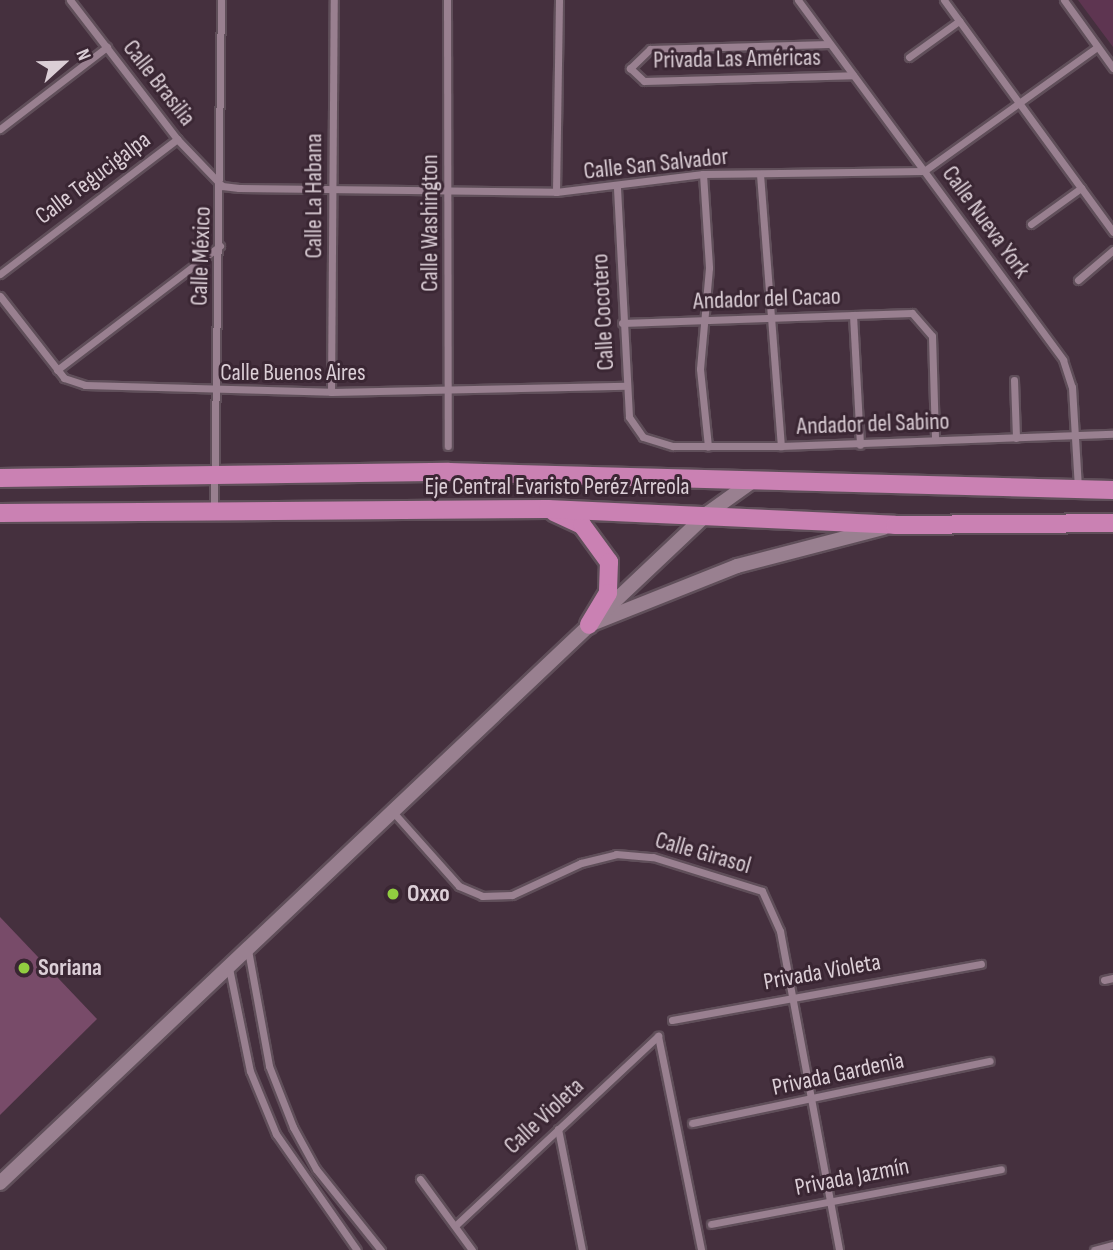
<!DOCTYPE html>
<html>
<head>
<meta charset="utf-8">
<style>
	body { margin:0 }
	#map { position:relative; width:1113px; height:1250px; overflow:hidden; background:#45303e; font-family:"Sofia Sans Condensed",sans-serif }
	div>[style] { position:absolute }
	.green>* { inset:0; background:#5e3551 }
	.building>* { inset:0; background:#784b69 }
	.roads { filter:drop-shadow(2px 0 #604f5a) drop-shadow(-2px 0 #604f5a) drop-shadow(0 2px #604f5a) drop-shadow(0 -2px #604f5a) }
	.minor>* { height:7px; margin:-3.5px; padding:0 3.5px; transform-origin:3.5px; border-radius:3.5px; background:#998090 }
	.secondary>* { height:14px; margin:-7px; padding:0 7px; transform-origin:7px; border-radius:7px; background:#998090 }
	.primary>* { height:18px; margin:-9px; padding:0 9px; transform-origin:9px; border-radius:9px; background:#ca81b3 }
	.dots>* { width:19px; height:19px; translate:-50% -50%; box-sizing:border-box; border:4px solid #3a2633; border-radius:50% }
	span { translate:-50% -50%; white-space:nowrap; text-align:center; line-height:1.15; -webkit-text-stroke:6px #3a2633; paint-order:stroke }
	.street-label { font-size:24px; color:#dbced6 }
	.poi-label { font-size:24px; color:#dbced6; font-weight:700 }
	.left { translate:0 -50%; text-align:left }
	.north { position:absolute; left:28px; top:28px; width:70px; height:70px; -webkit-text-stroke:5px #3a2633; paint-order:stroke; rotate:68deg; font-size:19px; font-weight:700; line-height:28px; text-align:center; color:#dbced6 }
	.north::after { content:''; display:block; margin:auto; width:24px; height:32px; background:#dbced6; clip-path:polygon(50% 0,100% 100%,50% 72%,0 100%) }
</style>
</head>
<body>
<div id="map">
	<div class="green">
		<i style="clip-path:polygon(1078px 0,1113px 0,1113px 47px)"></i>
	</div>
	<div class="building">
		<i style="clip-path:polygon(0 917px,97px 1019px,0 1115px)"></i>
	</div>
	<div class="roads">
		<div class="minor">
			<i style="left:70px;top:0;width:175px;rotate:52.4deg"></i>
			<i style="left:177px;top:139px;width:65px;rotate:46.2deg"></i>
			<i style="left:222px;top:186px;width:17px;rotate:7deg"></i>
			<i style="left:239px;top:188px;width:317px;rotate:0.7deg"></i>
			<i style="left:556px;top:192px;width:148px;rotate:-7deg"></i>
			<i style="left:703px;top:174px;width:221px;rotate:-0.8deg"></i>
			<i style="left:924px;top:171px;width:213px;rotate:-35.6deg"></i>
			<i style="left:447px;top:0;width:446px;rotate:89.9deg"></i>
			<i style="left:798px;top:0;width:447px;rotate:53.6deg"></i>
			<i style="left:1063px;top:360px;width:28px;rotate:72deg"></i>
			<i style="left:1072px;top:387px;width:101px;rotate:86.6deg"></i>
			<i style="left:944px;top:0;width:287px;rotate:53.9deg"></i>
			<i style="left:1064px;top:0;width:84px;rotate:54.2deg"></i>
			<i style="left:829px;top:44px;width:179px;rotate:178.4deg"></i>
			<i style="left:650px;top:49px;width:28px;rotate:136deg"></i>
			<i style="left:630px;top:68px;width:19px;rotate:43deg"></i>
			<i style="left:644px;top:81px;width:209px;rotate:-1.6deg"></i>
			<i style="left:909px;top:57px;width:62px;rotate:-35.8deg"></i>
			<i style="left:0;top:129px;width:135px;rotate:-37.5deg"></i>
			<i style="left:703px;top:174px;width:94px;rotate:86.3deg"></i>
			<i style="left:709px;top:268px;width:101px;rotate:95.1deg"></i>
			<i style="left:700px;top:369px;width:78px;rotate:84.1deg"></i>
			<i style="left:760px;top:174px;width:273px;rotate:85.6deg"></i>
			<i style="left:617px;top:188px;width:229px;rotate:87deg"></i>
			<i style="left:629px;top:417px;width:24px;rotate:55deg"></i>
			<i style="left:643px;top:437px;width:31px;rotate:17deg"></i>
			<i style="left:673px;top:446px;width:108px"></i>
			<i style="left:781px;top:446px;width:332px;rotate:-2.1deg"></i>
			<i style="left:556px;top:192px;width:192px;rotate:-89.1deg"></i>
			<i style="left:1031px;top:224px;width:62px;rotate:-35.8deg"></i>
			<i style="left:0;top:274px;width:223px;rotate:-37.3deg"></i>
			<i style="left:1078px;top:280px;width:46px;rotate:-40.6deg"></i>
			<i style="left:0;top:296px;width:104px;rotate:52deg"></i>
			<i style="left:64px;top:378px;width:22px;rotate:18deg"></i>
			<i style="left:85px;top:385px;width:246px;rotate:1.6deg"></i>
			<i style="left:331px;top:392px;width:295px;rotate:-1.2deg"></i>
			<i style="left:853px;top:315px;width:130px;rotate:86.9deg"></i>
			<i style="left:622px;top:323px;width:290px;rotate:-2deg"></i>
			<i style="left:912px;top:313px;width:30px;rotate:49deg"></i>
			<i style="left:932px;top:336px;width:104px;rotate:88.3deg"></i>
			<i style="left:57px;top:370px;width:205px;rotate:-37.3deg"></i>
			<i style="left:1014px;top:380px;width:58px;rotate:88deg"></i>
			<i style="left:331px;top:392px;width:392px;rotate:-89.6deg"></i>
			<i style="left:214px;top:512px;width:512px;rotate:-89.22deg"></i>
			<i style="left:393px;top:812px;width:99px;rotate:48.3deg"></i>
			<i style="left:459px;top:886px;width:25px;rotate:23deg"></i>
			<i style="left:482px;top:896px;width:30px;rotate:-2deg"></i>
			<i style="left:512px;top:895px;width:76px;rotate:-24.9deg"></i>
			<i style="left:581px;top:863px;width:36px;rotate:-14deg"></i>
			<i style="left:616px;top:854px;width:37px;rotate:5deg"></i>
			<i style="left:653px;top:857px;width:114px;rotate:17.3deg"></i>
			<i style="left:762px;top:891px;width:44px;rotate:65.8deg"></i>
			<i style="left:780px;top:931px;width:324px;rotate:79.5deg"></i>
			<i style="left:248px;top:950px;width:118px;rotate:79.7deg"></i>
			<i style="left:269px;top:1066px;width:66px;rotate:68.5deg"></i>
			<i style="left:293px;top:1127px;width:48px;rotate:61.3deg"></i>
			<i style="left:316px;top:1169px;width:104px;rotate:51.3deg"></i>
			<i style="left:229px;top:968px;width:105px;rotate:78.5deg"></i>
			<i style="left:250px;top:1071px;width:68px;rotate:67.6deg"></i>
			<i style="left:276px;top:1134px;width:141px;rotate:55.1deg"></i>
			<i style="left:1104px;top:980px;width:9px;rotate:-13deg"></i>
			<i style="left:672px;top:1020px;width:314px;rotate:-10.3deg"></i>
			<i style="left:658px;top:1036px;width:218px;rotate:78.6deg"></i>
			<i style="left:692px;top:1123px;width:304px;rotate:-11.8deg"></i>
			<i style="left:558px;top:1129px;width:123px;rotate:78.8deg"></i>
			<i style="left:420px;top:1179px;width:88px;rotate:53.8deg"></i>
			<i style="left:711px;top:1224px;width:295px;rotate:-10.7deg"></i>
			<i style="left:456px;top:1225px;width:277px;rotate:-43.1deg"></i>
			<i style="left:1094px;top:1250px;width:20px;rotate:-15deg"></i>
		</div>
		<div class="secondary">
			<i style="left:594px;top:623px;width:154px;rotate:-21.7deg"></i>
			<i style="left:737px;top:566px;width:151px;rotate:-14.6deg"></i>
			<i style="left:0;top:1183px;width:975px;rotate:-43.42deg"></i>
			<i style="left:708px;top:513px;width:52px;rotate:-35.5deg"></i>
		</div>
		<div class="primary">
			<i style="left:0;top:478px;width:449px;rotate:-0.8deg"></i>
			<i style="left:449px;top:472px;width:664px;rotate:1.55deg"></i>
			<i style="left:554px;top:512px;width:31px;rotate:25deg"></i>
			<i style="left:582px;top:525px;width:46px;rotate:53.9deg"></i>
			<i style="left:609px;top:562px;width:31px;rotate:92deg"></i>
			<i style="left:608px;top:593px;width:37px;rotate:121deg"></i>
			<i style="left:0;top:513px;width:548px;rotate:-0.42deg"></i>
			<i style="left:548px;top:509px;width:347px;rotate:2.6deg"></i>
			<i style="left:895px;top:525px;width:218px;rotate:-0.5deg"></i>
		</div>
	</div>
	<div class="dots">
		<i style="left:393px;top:894px;background:#91cd40"></i>
		<i style="left:24px;top:968px;background:#91cd40"></i>
	</div>
	<div class="street-label">
		<span style="left:737px;top:59px;rotate:-1deg">Privada Las Américas</span>
		<span style="left:159px;top:83px;rotate:52deg">Calle Brasilia</span>
		<span style="left:656px;top:164px;rotate:-6deg">Calle San Salvador</span>
		<span style="left:93px;top:178px;rotate:-37deg">Calle Tegucigalpa</span>
		<span style="left:314px;top:196px;rotate:-90deg">Calle La Habana</span>
		<span style="left:986px;top:222px;rotate:54deg">Calle Nueva York</span>
		<span style="left:430px;top:223px;rotate:-90deg">Calle Washington</span>
		<span style="left:201px;top:256px;rotate:-88deg">Calle México</span>
		<span style="left:767px;top:299px;rotate:-2deg">Andador del Cacao</span>
		<span style="left:603px;top:312px;rotate:-93deg">Calle Cocotero</span>
		<span style="left:293px;top:373px">Calle Buenos Aires</span>
		<span style="left:873px;top:424px;rotate:-2deg">Andador del Sabino</span>
		<span style="left:557px;top:487px">Eje Central Evaristo Peréz Arreola</span>
		<span style="left:703px;top:853px;rotate:16deg">Calle Girasol</span>
		<span style="left:822px;top:972px;rotate:-10deg">Privada Violeta</span>
		<span style="left:838px;top:1074px;rotate:-12deg">Privada Gardenia</span>
		<span style="left:544px;top:1116px;rotate:-43deg">Calle Violeta</span>
		<span style="left:852px;top:1177px;rotate:-11deg">Privada Jazmín</span>
	</div>
	<div class="poi-label">
		<span class="left" style="left:407px;top:894px">Oxxo</span>
		<span class="left" style="left:38px;top:968px">Soriana</span>
	</div>
	<div class="north">N</div>
</div>
</body>
</html>
